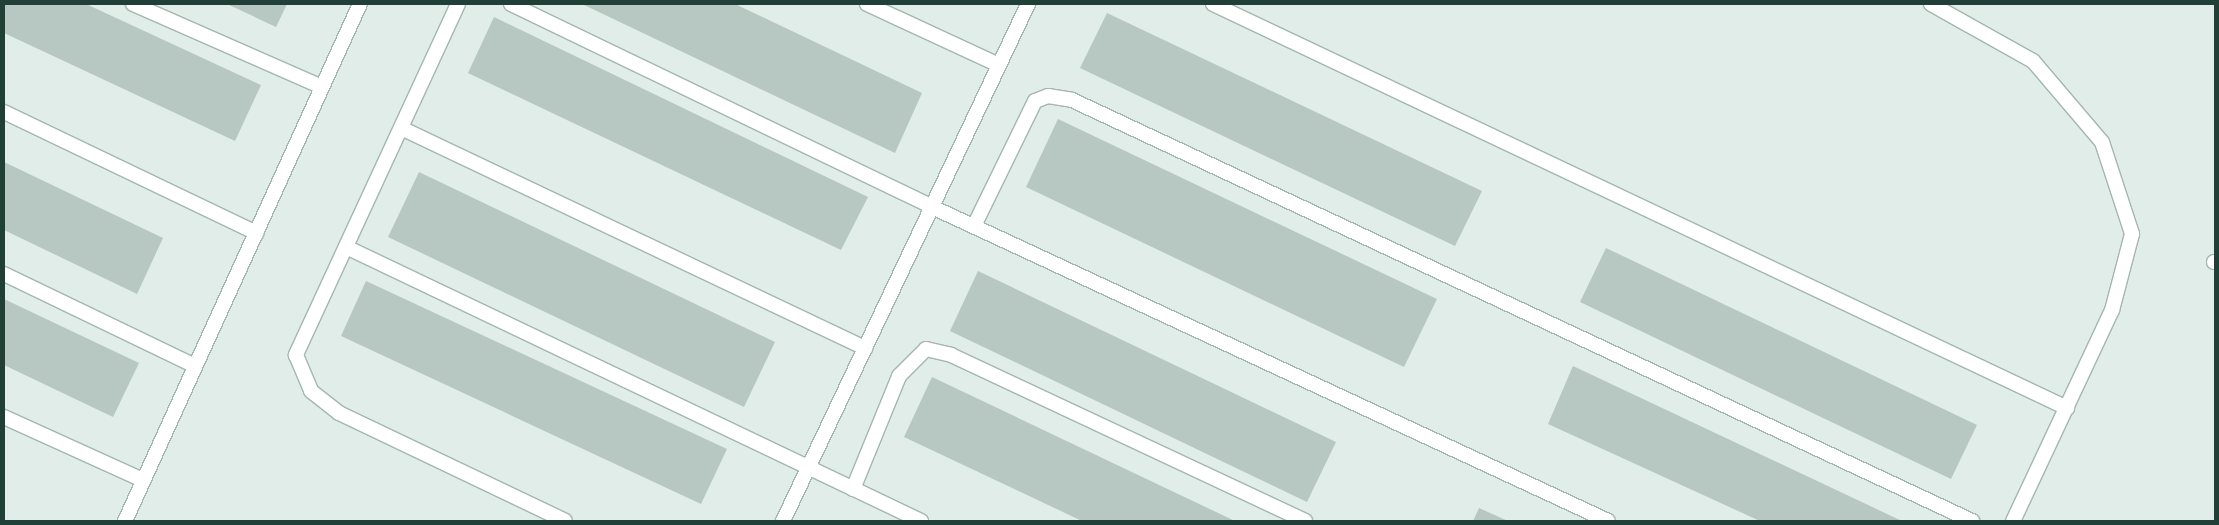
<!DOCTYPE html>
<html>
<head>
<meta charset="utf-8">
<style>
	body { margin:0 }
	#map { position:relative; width:2219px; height:525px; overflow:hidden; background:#e1ede8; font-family:Lato,sans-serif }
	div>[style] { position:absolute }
	.building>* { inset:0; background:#b6c8c1 }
	.roads { filter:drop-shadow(1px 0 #a3b6af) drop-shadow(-1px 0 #a3b6af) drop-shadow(0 1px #a3b6af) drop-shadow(0 -1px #a3b6af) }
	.service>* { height:14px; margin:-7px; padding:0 7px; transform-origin:7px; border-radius:7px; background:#fff }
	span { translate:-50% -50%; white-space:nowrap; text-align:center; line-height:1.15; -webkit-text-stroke:5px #f2f9f6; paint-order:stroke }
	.frame { position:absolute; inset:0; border:5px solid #204037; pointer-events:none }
</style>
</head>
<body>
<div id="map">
	<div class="building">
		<i style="clip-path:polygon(4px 4px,86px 4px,261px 85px,235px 141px,4px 33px)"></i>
		<i style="clip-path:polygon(227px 4px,287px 4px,276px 27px)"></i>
		<i style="clip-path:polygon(582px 4px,735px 4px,922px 93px,895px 153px)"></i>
		<i style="clip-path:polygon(1107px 13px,1482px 191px,1455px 246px,1080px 68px)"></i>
		<i style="clip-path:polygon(494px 17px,868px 197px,841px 250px,468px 73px)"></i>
		<i style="clip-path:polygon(1058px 119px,1437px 299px,1404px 367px,1026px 187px)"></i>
		<i style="clip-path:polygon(4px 162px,163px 238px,137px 294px,4px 230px)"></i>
		<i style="clip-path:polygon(419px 172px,775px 342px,744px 407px,388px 237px)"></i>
		<i style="clip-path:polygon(1606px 248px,1977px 425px,1951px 479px,1580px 302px)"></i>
		<i style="clip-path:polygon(978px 271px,1336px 442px,1307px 502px,950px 331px)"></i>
		<i style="clip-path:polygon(366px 281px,727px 449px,701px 504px,341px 336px)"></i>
		<i style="clip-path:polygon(4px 299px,139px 363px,113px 417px,4px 365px)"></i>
		<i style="clip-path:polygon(1573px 366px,1902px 521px,1760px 521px,1548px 424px)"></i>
		<i style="clip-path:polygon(932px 377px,1235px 521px,1082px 521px,904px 437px)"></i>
		<i style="clip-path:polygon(1479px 508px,1508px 521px,1473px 521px)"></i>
	</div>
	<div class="roads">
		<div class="service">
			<i style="left:133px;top:4px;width:206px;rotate:23.7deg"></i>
			<i style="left:458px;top:4px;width:387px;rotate:114.8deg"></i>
			<i style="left:296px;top:355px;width:39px;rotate:67deg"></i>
			<i style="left:311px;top:391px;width:36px;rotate:38deg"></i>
			<i style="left:339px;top:413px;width:250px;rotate:25.5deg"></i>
			<i style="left:511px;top:4px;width:467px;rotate:25.7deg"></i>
			<i style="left:932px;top:207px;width:745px;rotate:24.91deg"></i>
			<i style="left:867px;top:4px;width:145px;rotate:24.8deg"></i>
			<i style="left:1213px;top:4px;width:945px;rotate:25.32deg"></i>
			<i style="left:1931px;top:4px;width:117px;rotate:29.2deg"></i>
			<i style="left:2033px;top:61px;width:106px;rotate:49.6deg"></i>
			<i style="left:2102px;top:142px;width:97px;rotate:71.9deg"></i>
			<i style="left:2132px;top:234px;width:79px;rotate:104.7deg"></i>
			<i style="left:2112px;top:310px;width:233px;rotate:115.1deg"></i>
			<i style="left:4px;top:112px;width:280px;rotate:25.6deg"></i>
			<i style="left:401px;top:128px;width:514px;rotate:25.37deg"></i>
			<i style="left:974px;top:226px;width:139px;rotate:-64deg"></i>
			<i style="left:1035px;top:101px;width:14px;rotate:-21deg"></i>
			<i style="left:1048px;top:96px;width:24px;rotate:9deg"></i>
			<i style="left:1072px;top:100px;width:994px;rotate:25.07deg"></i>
			<i style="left:346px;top:247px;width:637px;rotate:25.48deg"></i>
			<i style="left:2214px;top:262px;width:1px"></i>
			<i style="left:4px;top:274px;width:212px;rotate:25.7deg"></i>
			<i style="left:4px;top:417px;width:153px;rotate:24.4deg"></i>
			<i style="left:853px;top:489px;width:122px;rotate:-67.8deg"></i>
			<i style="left:899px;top:376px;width:38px;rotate:-45deg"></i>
			<i style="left:926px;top:349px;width:26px;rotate:13deg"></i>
			<i style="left:951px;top:355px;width:391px;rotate:25.1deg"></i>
			<i style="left:125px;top:521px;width:568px;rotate:-65.56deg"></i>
			<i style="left:783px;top:521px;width:572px;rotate:-64.64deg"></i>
		</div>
	</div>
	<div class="frame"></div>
</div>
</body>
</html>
